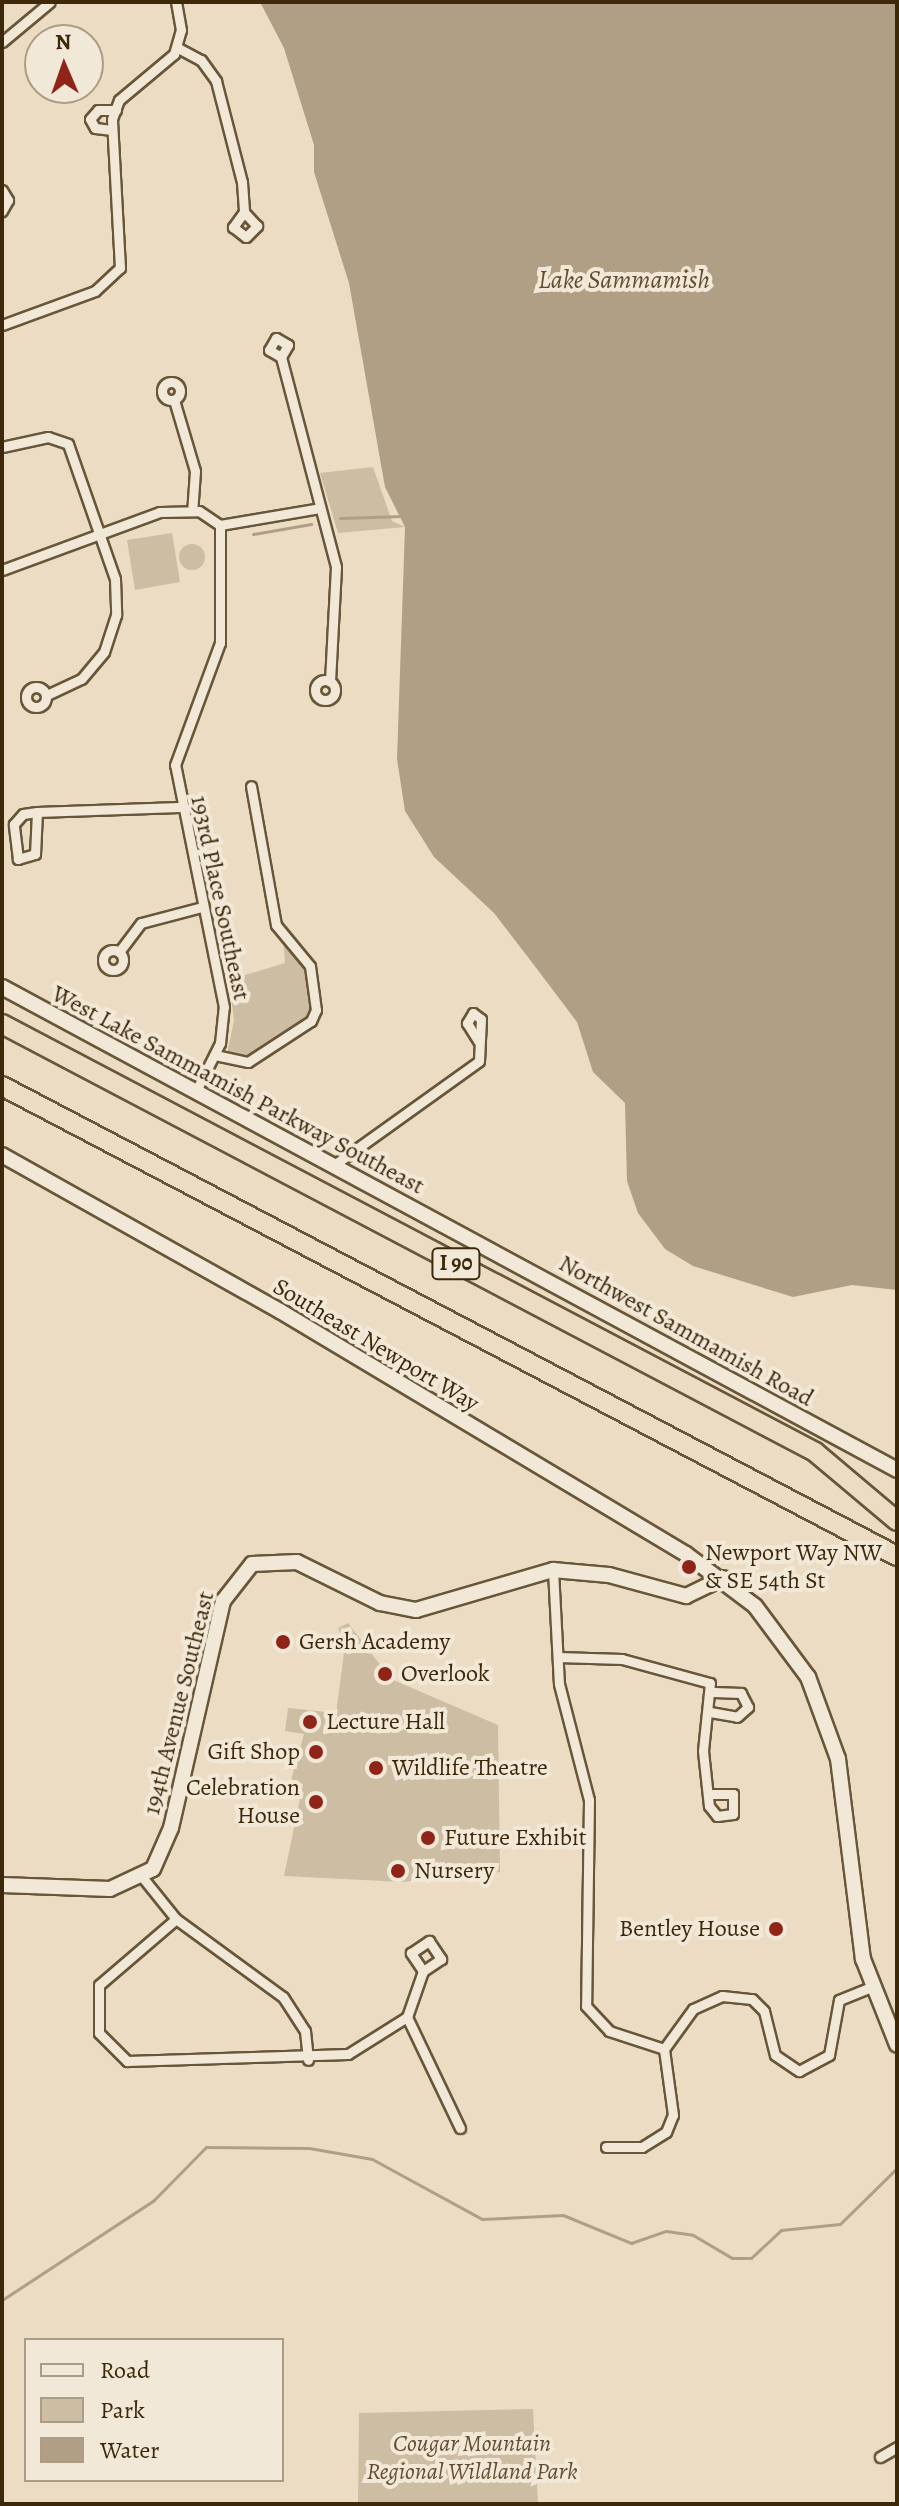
<!DOCTYPE html>
<html>
<head>
<meta charset="utf-8">
<style>
	body { margin:0 }
	#map { position:relative; width:899px; height:2506px; overflow:hidden; background:#ebdcc3; font-family:Alegreya,serif }
	div>[style] { position:absolute }
	.green>* { inset:0; background:#cdbea3 }
	.round { border-radius:50% }
	.water>* { inset:0; background:#b09f84 }
	.stream>* { height:3px; margin:-1.5px; padding:0 1.5px; transform-origin:1.5px; border-radius:1.5px; background:#b09f84 }
	.roads { filter:drop-shadow(2px 0 #685638) drop-shadow(-2px 0 #685638) drop-shadow(0 2px #685638) drop-shadow(0 -2px #685638) }
	.street>* { height:9px; margin:-4.5px; padding:0 4.5px; transform-origin:4.5px; border-radius:4.5px; background:#f2e8d8 }
	.street>.ring { margin:-4.5px; padding:0; box-sizing:content-box; background:none; border:9px solid #f2e8d8; border-radius:50% }
	.secondary>* { height:14px; margin:-7px; padding:0 7px; transform-origin:7px; border-radius:7px; background:#f2e8d8 }
	.highway>* { height:18px; margin:-9px; padding:0 9px; transform-origin:9px; border-radius:9px; background:#ebdcc3 }
	.dots>* { width:22px; height:22px; translate:-50% -50%; box-sizing:border-box; border:4px solid #f2e8d8; border-radius:50% }
	span { translate:-50% -50%; white-space:nowrap; text-align:center; line-height:1.15; -webkit-text-stroke:8px #f2e8d8; paint-order:stroke }
	.shield-label span { padding:2px 6px; background:#f2e8d8; border:2px solid; border-radius:6px; -webkit-text-stroke-width:0 }
	.shield-label { font-size:22px; color:#3d2909; font-weight:700 }
	.street-label { font-size:24px; color:#3d2909 }
	.poi-label { font-size:24px; color:#3d2909 }
	.left { translate:0 -50%; text-align:left }
	.right { translate:-100% -50%; text-align:right }
	.park-label { font-size:24px; color:#614e30; font-style:italic }
	.water-label { font-size:26px; color:#604c2e; font-style:italic }
	.frame { position:absolute; inset:0; border:4px solid #3d2909; pointer-events:none }
	.legend { position:absolute; left:24px; top:2338px; width:260px; height:144px; box-sizing:border-box; background:#f2e8d8; border:2px solid #aa9c85; margin:0; padding:10px 14px; list-style:none; font-size:24px; color:#3d2909 }
	.legend li { display:flex; align-items:center; gap:16px; height:40px }
	.legend b { width:40px; border:2px solid #aa9c85 }
	.north { position:absolute; left:24px; top:24px; width:80px; height:80px; box-sizing:border-box; background:#f2e8d8; border:2px solid #aa9c85; border-radius:50%; rotate:358deg; font-size:22px; font-weight:700; line-height:32px; text-align:center; color:#3d2909 }
	.north::after { content:''; display:block; margin:auto; width:28px; height:36px; background:#8f2418; clip-path:polygon(50% 0,100% 100%,50% 72%,0 100%) }
</style>
</head>
<body>
<div id="map">
	<div class="green">
		<i style="clip-path:polygon(373px 467px,392px 521px,405px 527px,338px 533px,320px 473px)"></i>
		<i style="clip-path:polygon(172px 533px,180px 582px,135px 590px,127px 540px)"></i>
		<i class="round" style="left:179px;top:544px;width:26px;height:26px"></i>
		<i style="clip-path:polygon(283px 937px,306px 961px,314px 1016px,248px 1062px,226px 1059px,234px 1020px,229px 980px,285px 963px)"></i>
		<i style="clip-path:polygon(348px 1623px,391px 1679px,498px 1725px,500px 1872px,402px 1882px,284px 1876px,303px 1784px,291px 1780px,304px 1734px,285px 1731px,288px 1708px,336px 1713px,345px 1645px,338px 1628px)"></i>
		<i style="clip-path:polygon(533px 2409px,538px 2504px,358px 2504px,359px 2413px)"></i>
	</div>
	<div class="water">
		<i style="clip-path:polygon(260px 2px,897px 2px,897px 1290px,852px 1285px,793px 1297px,693px 1266px,665px 1249px,638px 1213px,627px 1181px,625px 1103px,593px 1072px,577px 1022px,534px 965px,494px 913px,434px 857px,405px 811px,397px 759px,405px 527px,385px 487px,349px 283px,314px 172px,314px 145px,284px 48px)"></i>
	</div>
	<div class="stream">
		<i style="left:340px;top:518px;width:63px;rotate:-1.8deg"></i>
		<i style="left:253px;top:534px;width:59px;rotate:-9.8deg"></i>
		<i style="left:2px;top:2300px;width:181px;rotate:-33.3deg"></i>
		<i style="left:153px;top:2201px;width:76px;rotate:-45.5deg"></i>
		<i style="left:206px;top:2147px;width:103px;rotate:0.6deg"></i>
		<i style="left:309px;top:2148px;width:64px;rotate:9.9deg"></i>
		<i style="left:372px;top:2159px;width:125px;rotate:28.6deg"></i>
		<i style="left:482px;top:2219px;width:81px;rotate:-2.8deg"></i>
		<i style="left:563px;top:2215px;width:74px;rotate:22.4deg"></i>
		<i style="left:631px;top:2243px;width:37px;rotate:-19deg"></i>
		<i style="left:666px;top:2231px;width:27px;rotate:8deg"></i>
		<i style="left:693px;top:2235px;width:45px;rotate:30.5deg"></i>
		<i style="left:732px;top:2258px;width:19px"></i>
		<i style="left:751px;top:2258px;width:41px;rotate:-43deg"></i>
		<i style="left:781px;top:2230px;width:59px;rotate:-5.8deg"></i>
		<i style="left:840px;top:2224px;width:80px;rotate:-44.5deg"></i>
	</div>
	<div class="roads">
		<div class="street">
			<i style="left:2px;top:42px;width:62px;rotate:-39.8deg"></i>
			<i style="left:178px;top:48px;width:26px;rotate:28deg"></i>
			<i style="left:201px;top:60px;width:26px;rotate:54deg"></i>
			<i style="left:216px;top:81px;width:104px;rotate:75.6deg"></i>
			<i style="left:242px;top:182px;width:30px;rotate:86deg"></i>
			<i style="left:244px;top:212px;width:19px;rotate:126deg"></i>
			<i style="left:233px;top:227px;width:16px;rotate:38deg"></i>
			<i style="left:246px;top:237px;width:16px;rotate:-45deg"></i>
			<i style="left:257px;top:226px;width:19px;rotate:-133deg"></i>
			<i style="left:112px;top:130px;width:17px;rotate:-173deg"></i>
			<i style="left:95px;top:128px;width:10px;rotate:-119deg"></i>
			<i style="left:90px;top:119px;width:12px;rotate:-48deg"></i>
			<i style="left:98px;top:110px;width:18px"></i>
			<i style="left:2px;top:190px;width:12px;rotate:59deg"></i>
			<i style="left:8px;top:200px;width:13px;rotate:119deg"></i>
			<i style="left:2px;top:325px;width:99px;rotate:-20.1deg"></i>
			<i style="left:95px;top:291px;width:34px;rotate:-43deg"></i>
			<i style="left:120px;top:268px;width:149px;rotate:-93.1deg"></i>
			<i style="left:112px;top:119px;width:20px;rotate:-70deg"></i>
			<i style="left:119px;top:100px;width:72px;rotate:-39.9deg"></i>
			<i style="left:174px;top:54px;width:25px;rotate:-74deg"></i>
			<i style="left:181px;top:30px;width:28px;rotate:-100deg"></i>
			<i style="left:281px;top:357px;width:14px;rotate:-60deg"></i>
			<i style="left:288px;top:345px;width:14px;rotate:-150deg"></i>
			<i style="left:276px;top:338px;width:14px;rotate:120deg"></i>
			<i style="left:269px;top:350px;width:14px;rotate:30deg"></i>
			<i style="left:281px;top:357px;width:217px;rotate:75.3deg"></i>
			<i style="left:336px;top:567px;width:115px;rotate:93deg"></i>
			<i class="ring" style="left:162px;top:382px;width:9px;height:9px"></i>
			<i style="left:174px;top:400px;width:74px;rotate:73.5deg"></i>
			<i style="left:195px;top:471px;width:39px;rotate:94deg"></i>
			<i style="left:2px;top:447px;width:47px;rotate:-12.3deg"></i>
			<i style="left:48px;top:437px;width:21px;rotate:19deg"></i>
			<i style="left:68px;top:444px;width:143px;rotate:70.8deg"></i>
			<i style="left:115px;top:579px;width:36px;rotate:88deg"></i>
			<i style="left:116px;top:615px;width:39px;rotate:108deg"></i>
			<i style="left:104px;top:652px;width:35px;rotate:130deg"></i>
			<i style="left:81px;top:679px;width:38px;rotate:155deg"></i>
			<i style="left:2px;top:570px;width:168px;rotate:-20.2deg"></i>
			<i style="left:160px;top:512px;width:39px;rotate:-1deg"></i>
			<i style="left:199px;top:511px;width:25px;rotate:34deg"></i>
			<i style="left:220px;top:525px;width:101px;rotate:-9.6deg"></i>
			<i class="ring" style="left:315px;top:680px;width:11px;height:11px"></i>
			<i class="ring" style="left:26px;top:687px;width:11px;height:11px"></i>
			<i style="left:37px;top:812px;width:42px;rotate:92.7deg"></i>
			<i style="left:35px;top:854px;width:18px;rotate:164deg"></i>
			<i style="left:18px;top:859px;width:35px;rotate:-97deg"></i>
			<i style="left:14px;top:824px;width:13px;rotate:-48deg"></i>
			<i style="left:23px;top:814px;width:14px;rotate:-8deg"></i>
			<i style="left:37px;top:812px;width:142px;rotate:-2deg"></i>
			<i class="ring" style="left:103px;top:950px;width:11px;height:11px"></i>
			<i style="left:119px;top:952px;width:36px;rotate:-53deg"></i>
			<i style="left:141px;top:923px;width:63px;rotate:-14.7deg"></i>
			<i style="left:215px;top:1055px;width:34px;rotate:12deg"></i>
			<i style="left:248px;top:1062px;width:75px;rotate:-33.1deg"></i>
			<i style="left:311px;top:1021px;width:12px;rotate:-66deg"></i>
			<i style="left:316px;top:1010px;width:44px;rotate:-97.8deg"></i>
			<i style="left:310px;top:966px;width:53px;rotate:-129.7deg"></i>
			<i style="left:276px;top:925px;width:141px;rotate:-100.2deg"></i>
			<i style="left:196px;top:1091px;width:54px;rotate:-63.4deg"></i>
			<i style="left:220px;top:1043px;width:36px;rotate:-84deg"></i>
			<i style="left:224px;top:1007px;width:247px;rotate:-101.4deg"></i>
			<i style="left:175px;top:765px;width:130px;rotate:-69.8deg"></i>
			<i style="left:220px;top:643px;width:118px;rotate:-90deg"></i>
			<i style="left:334px;top:1165px;width:178px;rotate:-35.6deg"></i>
			<i style="left:479px;top:1061px;width:42px;rotate:-87.3deg"></i>
			<i style="left:481px;top:1019px;width:10px;rotate:-143deg"></i>
			<i style="left:473px;top:1013px;width:12px;rotate:121deg"></i>
			<i style="left:467px;top:1023px;width:22px;rotate:58deg"></i>
			<i style="left:553px;top:1570px;width:114px;rotate:87deg"></i>
			<i style="left:559px;top:1684px;width:120px;rotate:75.5deg"></i>
			<i style="left:589px;top:1800px;width:206px;rotate:90.8deg"></i>
			<i style="left:586px;top:2006px;width:34px;rotate:47deg"></i>
			<i style="left:609px;top:2031px;width:58px;rotate:18.1deg"></i>
			<i style="left:558px;top:1657px;width:64px;rotate:1.8deg"></i>
			<i style="left:622px;top:1659px;width:91px;rotate:15.3deg"></i>
			<i style="left:710px;top:1683px;width:68px;rotate:95.9deg"></i>
			<i style="left:703px;top:1751px;width:55px;rotate:83.8deg"></i>
			<i style="left:709px;top:1806px;width:13px;rotate:51deg"></i>
			<i style="left:717px;top:1816px;width:16px;rotate:-7deg"></i>
			<i style="left:733px;top:1814px;width:20px;rotate:-90deg"></i>
			<i style="left:733px;top:1794px;width:20px;rotate:180deg"></i>
			<i style="left:710px;top:1712px;width:27px;rotate:10deg"></i>
			<i style="left:737px;top:1717px;width:15px;rotate:-42deg"></i>
			<i style="left:748px;top:1707px;width:16px;rotate:-117deg"></i>
			<i style="left:741px;top:1693px;width:27px;rotate:-178deg"></i>
			<i style="left:143px;top:1878px;width:53px;rotate:51.2deg"></i>
			<i style="left:176px;top:1919px;width:132px;rotate:36.1deg"></i>
			<i style="left:283px;top:1997px;width:40px;rotate:57.1deg"></i>
			<i style="left:305px;top:2031px;width:29px;rotate:84deg"></i>
			<i style="left:176px;top:1919px;width:101px;rotate:139.4deg"></i>
			<i style="left:99px;top:1985px;width:48px;rotate:90deg"></i>
			<i style="left:99px;top:2033px;width:40px;rotate:45deg"></i>
			<i style="left:127px;top:2061px;width:221px;rotate:-1.8deg"></i>
			<i style="left:348px;top:2054px;width:70px;rotate:-32.1deg"></i>
			<i style="left:407px;top:2017px;width:49px;rotate:-70.8deg"></i>
			<i style="left:423px;top:1971px;width:22px;rotate:-124deg"></i>
			<i style="left:411px;top:1953px;width:22px;rotate:-34deg"></i>
			<i style="left:429px;top:1941px;width:22px;rotate:56deg"></i>
			<i style="left:441px;top:1959px;width:22px;rotate:146deg"></i>
			<i style="left:407px;top:2017px;width:123px;rotate:64.5deg"></i>
			<i style="left:606px;top:2147px;width:36px"></i>
			<i style="left:642px;top:2147px;width:28px;rotate:-32deg"></i>
			<i style="left:666px;top:2132px;width:18px;rotate:-68deg"></i>
			<i style="left:673px;top:2115px;width:67px;rotate:-97.8deg"></i>
			<i style="left:664px;top:2049px;width:49px;rotate:-54.1deg"></i>
			<i style="left:693px;top:2009px;width:32px;rotate:-24deg"></i>
			<i style="left:722px;top:1996px;width:30px;rotate:6deg"></i>
			<i style="left:752px;top:1999px;width:17px;rotate:45deg"></i>
			<i style="left:764px;top:2011px;width:45px;rotate:76deg"></i>
			<i style="left:775px;top:2055px;width:29px;rotate:34deg"></i>
			<i style="left:799px;top:2071px;width:34px;rotate:-28deg"></i>
			<i style="left:829px;top:2055px;width:56px;rotate:-79.7deg"></i>
			<i style="left:839px;top:2000px;width:32px;rotate:-22deg"></i>
			<i style="left:880px;top:2457px;width:20px;rotate:-30deg"></i>
		</div>
		<div class="secondary">
			<i style="left:2px;top:987px;width:1017px;rotate:28.35deg"></i>
			<i style="left:2px;top:1155px;width:319px;rotate:29.3deg"></i>
			<i style="left:280px;top:1311px;width:473px;rotate:30.9deg"></i>
			<i style="left:686px;top:1554px;width:86px;rotate:37deg"></i>
			<i style="left:755px;top:1606px;width:89px;rotate:53.3deg"></i>
			<i style="left:808px;top:1677px;width:87px;rotate:69.9deg"></i>
			<i style="left:838px;top:1759px;width:202px;rotate:82.9deg"></i>
			<i style="left:863px;top:1959px;width:92px;rotate:68.4deg"></i>
			<i style="left:2px;top:1885px;width:108px;rotate:2.1deg"></i>
			<i style="left:110px;top:1889px;width:47px;rotate:-24.9deg"></i>
			<i style="left:153px;top:1869px;width:45px;rotate:-66.3deg"></i>
			<i style="left:171px;top:1828px;width:233px;rotate:-77.1deg"></i>
			<i style="left:223px;top:1601px;width:47px;rotate:-51.9deg"></i>
			<i style="left:252px;top:1564px;width:45px;rotate:-2.5deg"></i>
			<i style="left:297px;top:1562px;width:93px;rotate:26.3deg"></i>
			<i style="left:380px;top:1603px;width:37px;rotate:11deg"></i>
			<i style="left:416px;top:1610px;width:143px;rotate:-16.3deg"></i>
			<i style="left:553px;top:1570px;width:56px;rotate:5.1deg"></i>
			<i style="left:609px;top:1575px;width:80px;rotate:15.3deg"></i>
			<i style="left:686px;top:1596px;width:41px;rotate:-25.9deg"></i>
		</div>
		<div class="highway">
			<i style="left:2px;top:1024px;width:919px;rotate:27.76deg"></i>
			<i style="left:815px;top:1452px;width:107px;rotate:40.1deg"></i>
			<i style="left:2px;top:1086px;width:1011px;rotate:27.71deg"></i>
		</div>
	</div>
	<div class="dots">
		<i style="left:689px;top:1567px;background:#8f2418"></i>
		<i style="left:283px;top:1642px;background:#8f2418"></i>
		<i style="left:385px;top:1674px;background:#8f2418"></i>
		<i style="left:310px;top:1722px;background:#8f2418"></i>
		<i style="left:316px;top:1752px;background:#8f2418"></i>
		<i style="left:376px;top:1768px;background:#8f2418"></i>
		<i style="left:316px;top:1802px;background:#8f2418"></i>
		<i style="left:428px;top:1838px;background:#8f2418"></i>
		<i style="left:398px;top:1871px;background:#8f2418"></i>
		<i style="left:776px;top:1929px;background:#8f2418"></i>
	</div>
	<div class="shield-label">
		<span style="left:456px;top:1264px">I 90</span>
	</div>
	<div class="street-label">
		<span style="left:220px;top:898px;rotate:78deg">193rd Place Southeast</span>
		<span style="left:238px;top:1090px;rotate:28deg">West Lake Sammamish Parkway Southeast</span>
		<span style="left:686px;top:1331px;rotate:29deg">Northwest Sammamish Road</span>
		<span style="left:376px;top:1345px;rotate:31deg">Southeast Newport Way</span>
		<span style="left:179px;top:1703px;rotate:-76deg">194th Avenue Southeast</span>
	</div>
	<div class="poi-label">
		<span class="left" style="left:705px;top:1567px">Newport Way NW<br>&amp; SE 54th St</span>
		<span class="left" style="left:299px;top:1642px">Gersh Academy</span>
		<span class="left" style="left:401px;top:1674px">Overlook</span>
		<span class="left" style="left:326px;top:1722px">Lecture Hall</span>
		<span class="right" style="left:300px;top:1752px">Gift Shop</span>
		<span class="left" style="left:392px;top:1768px">Wildlife Theatre</span>
		<span class="right" style="left:300px;top:1802px">Celebration<br>House</span>
		<span class="left" style="left:444px;top:1838px">Future Exhibit</span>
		<span class="left" style="left:414px;top:1871px">Nursery</span>
		<span class="right" style="left:760px;top:1929px">Bentley House</span>
	</div>
	<div class="park-label">
		<span style="left:472px;top:2458px">Cougar Mountain<br>Regional Wildland Park</span>
	</div>
	<div class="water-label">
		<span style="left:624px;top:280px">Lake Sammamish</span>
	</div>
	<div class="frame"></div>
	<ul class="legend">
	<li><b style="height:10px;background:#f2e8d8"></b>Road</li>
	<li><b style="height:22px;background:#cdbea3"></b>Park</li>
	<li><b style="height:22px;background:#b09f84"></b>Water</li>
	</ul>
	<div class="north">N</div>
</div>
</body>
</html>
